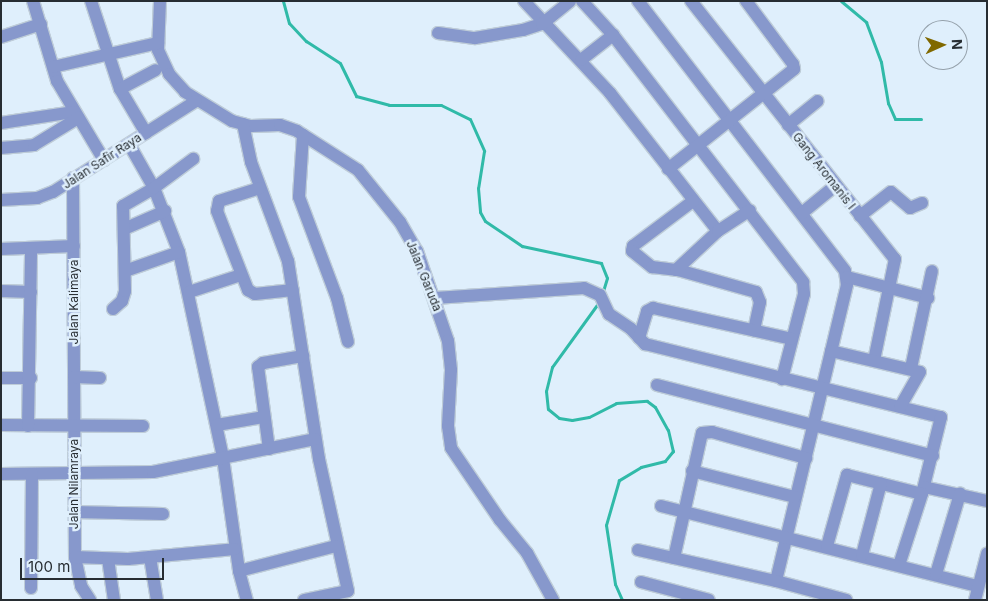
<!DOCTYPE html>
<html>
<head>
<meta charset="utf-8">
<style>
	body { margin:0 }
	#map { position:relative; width:988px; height:601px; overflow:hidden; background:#dfeffc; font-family:Inter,sans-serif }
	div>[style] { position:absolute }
	.stream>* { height:3px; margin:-1.5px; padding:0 1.5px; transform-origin:1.5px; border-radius:1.5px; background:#30baa8 }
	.roads { filter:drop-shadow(1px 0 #beccd8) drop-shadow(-1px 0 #beccd8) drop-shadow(0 1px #beccd8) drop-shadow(0 -1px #beccd8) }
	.minor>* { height:12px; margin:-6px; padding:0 6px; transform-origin:6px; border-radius:6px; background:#8798cc }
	span { translate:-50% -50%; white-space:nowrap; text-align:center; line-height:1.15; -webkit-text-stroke:5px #dfeffc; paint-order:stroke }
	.street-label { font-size:12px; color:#272d32 }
	.frame { position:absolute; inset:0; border:2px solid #272d32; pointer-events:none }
	.north { position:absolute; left:918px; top:20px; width:50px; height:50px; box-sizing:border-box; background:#dfeffc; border:1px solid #95a1ab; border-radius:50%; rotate:88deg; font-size:14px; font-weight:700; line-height:20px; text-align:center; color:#272d32 }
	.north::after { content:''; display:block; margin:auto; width:18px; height:22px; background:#806900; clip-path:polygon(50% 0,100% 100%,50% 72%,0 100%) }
	.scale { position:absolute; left:20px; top:558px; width:144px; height:22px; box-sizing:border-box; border:2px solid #272d32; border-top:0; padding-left:6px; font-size:15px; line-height:18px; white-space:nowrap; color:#272d32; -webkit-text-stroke:4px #dfeffc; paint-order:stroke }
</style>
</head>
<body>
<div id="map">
	<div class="stream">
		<i style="left:283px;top:1px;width:23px;rotate:75deg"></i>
		<i style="left:289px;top:23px;width:25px;rotate:47deg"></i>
		<i style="left:306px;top:41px;width:40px;rotate:32.9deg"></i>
		<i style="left:340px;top:63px;width:37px;rotate:64deg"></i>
		<i style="left:356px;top:96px;width:34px;rotate:15deg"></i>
		<i style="left:389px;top:105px;width:52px"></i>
		<i style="left:441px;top:105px;width:32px;rotate:26deg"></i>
		<i style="left:470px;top:119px;width:35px;rotate:66deg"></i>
		<i style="left:484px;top:151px;width:37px;rotate:99deg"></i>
		<i style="left:478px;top:188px;width:24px;rotate:85deg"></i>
		<i style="left:480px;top:212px;width:10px;rotate:61deg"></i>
		<i style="left:485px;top:221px;width:45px;rotate:34deg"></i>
		<i style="left:522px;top:246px;width:81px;rotate:12.1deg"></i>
		<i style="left:601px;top:263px;width:16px;rotate:68deg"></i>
		<i style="left:607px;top:278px;width:17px;rotate:107deg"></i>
		<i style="left:841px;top:1px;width:33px;rotate:40deg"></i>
		<i style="left:866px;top:22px;width:43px;rotate:69.4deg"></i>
		<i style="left:881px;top:62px;width:42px;rotate:80.3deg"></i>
		<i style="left:888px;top:103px;width:17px;rotate:66deg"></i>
		<i style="left:895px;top:119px;width:26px"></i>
		<i style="left:599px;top:302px;width:80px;rotate:125.9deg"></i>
		<i style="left:552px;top:367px;width:25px;rotate:104deg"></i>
		<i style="left:546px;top:391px;width:18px;rotate:84deg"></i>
		<i style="left:548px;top:409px;width:14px;rotate:39deg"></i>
		<i style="left:559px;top:418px;width:13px;rotate:9deg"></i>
		<i style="left:572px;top:420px;width:17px;rotate:-10deg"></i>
		<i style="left:589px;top:417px;width:30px;rotate:-27deg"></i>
		<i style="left:616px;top:403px;width:31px;rotate:-4deg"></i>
		<i style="left:647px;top:401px;width:10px;rotate:37deg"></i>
		<i style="left:655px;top:407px;width:26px;rotate:61deg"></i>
		<i style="left:668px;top:430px;width:22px;rotate:77deg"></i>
		<i style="left:673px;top:451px;width:13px;rotate:129deg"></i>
		<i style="left:665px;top:461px;width:25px;rotate:166deg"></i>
		<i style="left:641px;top:467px;width:26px;rotate:149deg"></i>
		<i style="left:619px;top:480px;width:47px;rotate:106.1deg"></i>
		<i style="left:606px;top:525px;width:60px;rotate:81.3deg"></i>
		<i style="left:615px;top:584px;width:17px;rotate:66deg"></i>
	</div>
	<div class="roads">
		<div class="minor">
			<i style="left:33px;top:1px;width:84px;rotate:73.3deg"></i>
			<i style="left:57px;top:81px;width:92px;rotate:59.3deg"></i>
			<i style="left:91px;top:1px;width:93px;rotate:71.8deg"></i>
			<i style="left:120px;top:89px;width:51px;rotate:59.4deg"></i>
			<i style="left:160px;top:1px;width:49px;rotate:92.3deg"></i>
			<i style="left:158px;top:50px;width:26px;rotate:65deg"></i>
			<i style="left:169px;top:74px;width:24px;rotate:48deg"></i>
			<i style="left:185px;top:92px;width:55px;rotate:31.7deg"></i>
			<i style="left:232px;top:121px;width:20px;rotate:15deg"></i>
			<i style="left:251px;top:126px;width:29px;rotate:-2deg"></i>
			<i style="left:280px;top:125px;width:18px;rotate:19deg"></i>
			<i style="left:297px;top:131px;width:72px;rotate:32.6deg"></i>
			<i style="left:358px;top:170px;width:67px;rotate:51.1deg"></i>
			<i style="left:400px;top:222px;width:34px;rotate:60deg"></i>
			<i style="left:417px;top:251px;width:95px;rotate:71deg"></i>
			<i style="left:448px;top:341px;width:29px;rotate:84deg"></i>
			<i style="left:451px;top:370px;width:56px;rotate:93.1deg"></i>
			<i style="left:448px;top:426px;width:22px;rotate:82deg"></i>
			<i style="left:451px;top:448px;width:87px;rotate:55.8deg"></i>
			<i style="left:500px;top:520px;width:43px;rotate:50.7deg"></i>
			<i style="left:527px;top:553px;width:54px;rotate:61deg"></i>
			<i style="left:524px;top:1px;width:126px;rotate:46.9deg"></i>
			<i style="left:610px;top:93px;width:175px;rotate:52deg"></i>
			<i style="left:582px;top:1px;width:46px;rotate:47.6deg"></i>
			<i style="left:613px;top:35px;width:312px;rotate:52.4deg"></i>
			<i style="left:803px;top:282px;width:12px;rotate:85deg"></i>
			<i style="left:804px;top:294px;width:88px;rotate:104.5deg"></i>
			<i style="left:638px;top:1px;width:340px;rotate:52.5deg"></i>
			<i style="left:845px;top:271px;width:14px;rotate:82deg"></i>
			<i style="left:847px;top:285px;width:304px;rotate:103.5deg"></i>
			<i style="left:776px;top:581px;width:73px;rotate:15.2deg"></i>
			<i style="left:691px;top:1px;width:329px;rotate:51.7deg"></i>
			<i style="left:895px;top:259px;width:103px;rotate:101.7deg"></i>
			<i style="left:438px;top:33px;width:37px;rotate:8deg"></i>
			<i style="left:475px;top:38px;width:49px;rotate:-9.5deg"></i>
			<i style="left:523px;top:30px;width:20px;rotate:-18deg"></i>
			<i style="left:542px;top:24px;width:36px;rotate:-39deg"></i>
			<i style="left:1px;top:37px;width:42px;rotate:-18deg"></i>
			<i style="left:581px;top:60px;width:41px;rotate:-38deg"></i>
			<i style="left:53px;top:67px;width:108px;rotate:-12.9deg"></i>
			<i style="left:120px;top:89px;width:40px;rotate:-28deg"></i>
			<i style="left:1px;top:123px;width:74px;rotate:-8.6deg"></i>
			<i style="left:243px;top:124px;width:39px;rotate:78deg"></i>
			<i style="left:251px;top:162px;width:106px;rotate:69.5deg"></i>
			<i style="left:288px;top:261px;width:200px;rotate:81.1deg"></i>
			<i style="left:319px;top:459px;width:135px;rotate:77.6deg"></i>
			<i style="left:348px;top:591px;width:45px;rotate:168.4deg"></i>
			<i style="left:788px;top:125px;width:38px;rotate:-39deg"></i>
			<i style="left:303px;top:135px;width:62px;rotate:93.7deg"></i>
			<i style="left:299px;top:197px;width:108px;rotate:69.4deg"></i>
			<i style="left:337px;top:298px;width:45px;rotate:76deg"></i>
			<i style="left:129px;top:144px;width:51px;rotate:60.4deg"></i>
			<i style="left:154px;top:188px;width:69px;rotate:68.7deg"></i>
			<i style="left:179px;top:252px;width:211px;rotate:77.9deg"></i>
			<i style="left:223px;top:458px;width:114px;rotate:81.9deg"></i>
			<i style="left:239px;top:571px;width:30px;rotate:75deg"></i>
			<i style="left:1px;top:148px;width:33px;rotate:-5deg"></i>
			<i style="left:34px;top:145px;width:52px;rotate:-31.5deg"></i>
			<i style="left:668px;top:169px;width:161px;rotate:-38.4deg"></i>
			<i style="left:794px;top:69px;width:5px;rotate:-101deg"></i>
			<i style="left:793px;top:64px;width:79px;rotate:-126.7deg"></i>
			<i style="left:73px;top:178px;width:379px;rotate:89.7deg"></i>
			<i style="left:75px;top:557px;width:30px;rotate:78deg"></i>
			<i style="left:81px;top:586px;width:17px;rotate:57deg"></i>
			<i style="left:260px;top:188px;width:43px;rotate:162.4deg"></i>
			<i style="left:219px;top:201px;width:10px;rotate:101deg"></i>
			<i style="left:217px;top:211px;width:85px;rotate:68.6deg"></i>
			<i style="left:248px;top:290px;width:8px;rotate:30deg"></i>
			<i style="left:255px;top:294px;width:38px;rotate:-6deg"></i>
			<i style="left:1px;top:200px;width:36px;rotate:-3deg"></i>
			<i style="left:37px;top:198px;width:17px;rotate:-21deg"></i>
			<i style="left:53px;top:192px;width:169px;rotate:-32.5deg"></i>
			<i style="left:693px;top:201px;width:75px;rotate:143.1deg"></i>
			<i style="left:633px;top:246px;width:5px;rotate:101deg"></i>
			<i style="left:632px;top:251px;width:26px;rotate:39deg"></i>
			<i style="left:652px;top:267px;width:26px;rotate:7deg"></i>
			<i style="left:678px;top:270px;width:81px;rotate:15.8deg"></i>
			<i style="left:756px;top:292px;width:11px;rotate:68deg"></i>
			<i style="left:760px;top:302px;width:29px;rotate:102deg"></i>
			<i style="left:802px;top:213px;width:43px;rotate:-39.3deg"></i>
			<i style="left:860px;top:216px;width:39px;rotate:-38deg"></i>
			<i style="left:891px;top:192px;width:25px;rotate:40deg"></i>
			<i style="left:910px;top:208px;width:13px;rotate:-23deg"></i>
			<i style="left:124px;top:229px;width:45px;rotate:-23.7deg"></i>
			<i style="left:1px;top:249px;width:73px;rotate:-2.4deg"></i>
			<i style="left:676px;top:270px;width:57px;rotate:-42.9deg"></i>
			<i style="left:718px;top:231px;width:38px;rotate:-33deg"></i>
			<i style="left:125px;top:271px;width:57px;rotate:-19.4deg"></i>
			<i style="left:847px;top:277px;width:84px;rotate:14.5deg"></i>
			<i style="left:1px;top:291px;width:30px;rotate:2deg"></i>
			<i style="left:189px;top:292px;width:55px;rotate:-18.1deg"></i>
			<i style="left:435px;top:298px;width:149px;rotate:-3.8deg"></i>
			<i style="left:584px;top:288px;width:17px;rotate:24deg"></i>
			<i style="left:600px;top:295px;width:21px;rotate:65deg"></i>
			<i style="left:609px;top:314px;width:27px;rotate:34deg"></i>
			<i style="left:631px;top:329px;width:21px;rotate:47deg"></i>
			<i style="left:645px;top:344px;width:305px;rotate:13.9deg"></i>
			<i style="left:941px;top:417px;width:79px;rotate:103.9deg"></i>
			<i style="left:922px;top:494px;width:75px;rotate:107.9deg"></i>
			<i style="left:113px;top:309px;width:12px;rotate:-42deg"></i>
			<i style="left:122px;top:301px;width:10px;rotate:-73deg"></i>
			<i style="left:125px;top:291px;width:85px;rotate:-91.3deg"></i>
			<i style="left:123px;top:206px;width:36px;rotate:-30deg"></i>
			<i style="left:154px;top:188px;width:49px;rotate:-36.6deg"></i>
			<i style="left:639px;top:338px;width:28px;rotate:-73deg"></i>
			<i style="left:647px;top:311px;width:7px;rotate:-27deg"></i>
			<i style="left:653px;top:308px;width:142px;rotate:12.6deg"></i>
			<i style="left:831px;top:351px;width:91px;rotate:13.3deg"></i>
			<i style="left:920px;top:372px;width:40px;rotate:119.7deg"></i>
			<i style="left:911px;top:368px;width:99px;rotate:-77.8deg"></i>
			<i style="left:74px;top:377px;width:26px;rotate:2deg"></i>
			<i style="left:1px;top:378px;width:30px"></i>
			<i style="left:657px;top:385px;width:285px;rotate:14.4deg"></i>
			<i style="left:1px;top:425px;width:142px;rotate:0.4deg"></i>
			<i style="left:217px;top:425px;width:48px;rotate:-9.7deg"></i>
			<i style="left:28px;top:426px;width:177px;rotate:-89deg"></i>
			<i style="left:269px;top:449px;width:83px;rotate:-97.6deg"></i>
			<i style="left:258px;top:367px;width:6px;rotate:-39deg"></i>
			<i style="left:263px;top:363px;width:41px;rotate:-9.9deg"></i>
			<i style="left:692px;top:471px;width:106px;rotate:14.2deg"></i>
			<i style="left:1px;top:474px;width:152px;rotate:-0.8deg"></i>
			<i style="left:153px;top:472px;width:165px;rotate:-11.5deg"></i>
			<i style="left:924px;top:487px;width:65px;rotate:12.5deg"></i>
			<i style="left:661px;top:506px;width:327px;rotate:14.2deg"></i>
			<i style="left:74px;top:512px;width:89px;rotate:1.3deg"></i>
			<i style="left:827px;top:546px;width:74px;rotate:-74.3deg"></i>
			<i style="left:847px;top:475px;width:77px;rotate:14.2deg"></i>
			<i style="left:638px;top:550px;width:141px;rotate:12.7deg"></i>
			<i style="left:862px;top:555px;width:74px;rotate:-75.2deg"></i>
			<i style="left:75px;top:557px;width:53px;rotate:2.2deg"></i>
			<i style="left:128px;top:559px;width:107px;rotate:-5.3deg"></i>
			<i style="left:150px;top:557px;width:44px;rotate:80.8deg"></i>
			<i style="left:674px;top:558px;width:128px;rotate:-77.4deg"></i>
			<i style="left:702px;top:433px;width:10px;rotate:-6deg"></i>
			<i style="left:712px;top:432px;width:98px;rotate:15.5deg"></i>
			<i style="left:108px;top:559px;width:41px;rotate:81.7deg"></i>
			<i style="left:239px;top:571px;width:100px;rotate:-14.5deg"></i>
			<i style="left:936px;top:574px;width:84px;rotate:-73.3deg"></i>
			<i style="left:641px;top:582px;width:70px;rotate:14.8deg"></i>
			<i style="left:31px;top:588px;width:114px;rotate:-89.5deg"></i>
			<i style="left:975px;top:600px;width:48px;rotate:-75.4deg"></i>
		</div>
	</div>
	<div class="street-label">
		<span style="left:102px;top:161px;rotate:-33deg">Jalan Safir Raya</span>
		<span style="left:824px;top:171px;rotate:52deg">Gang Aromanis I</span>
		<span style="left:424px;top:276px;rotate:68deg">Jalan Garuda</span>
		<span style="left:74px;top:302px;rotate:-90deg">Jalan Kalimaya</span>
		<span style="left:74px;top:484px;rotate:-90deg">Jalan Nilamraya</span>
	</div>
	<div class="frame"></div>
	<div class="north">N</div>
	<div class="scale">100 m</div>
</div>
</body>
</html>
